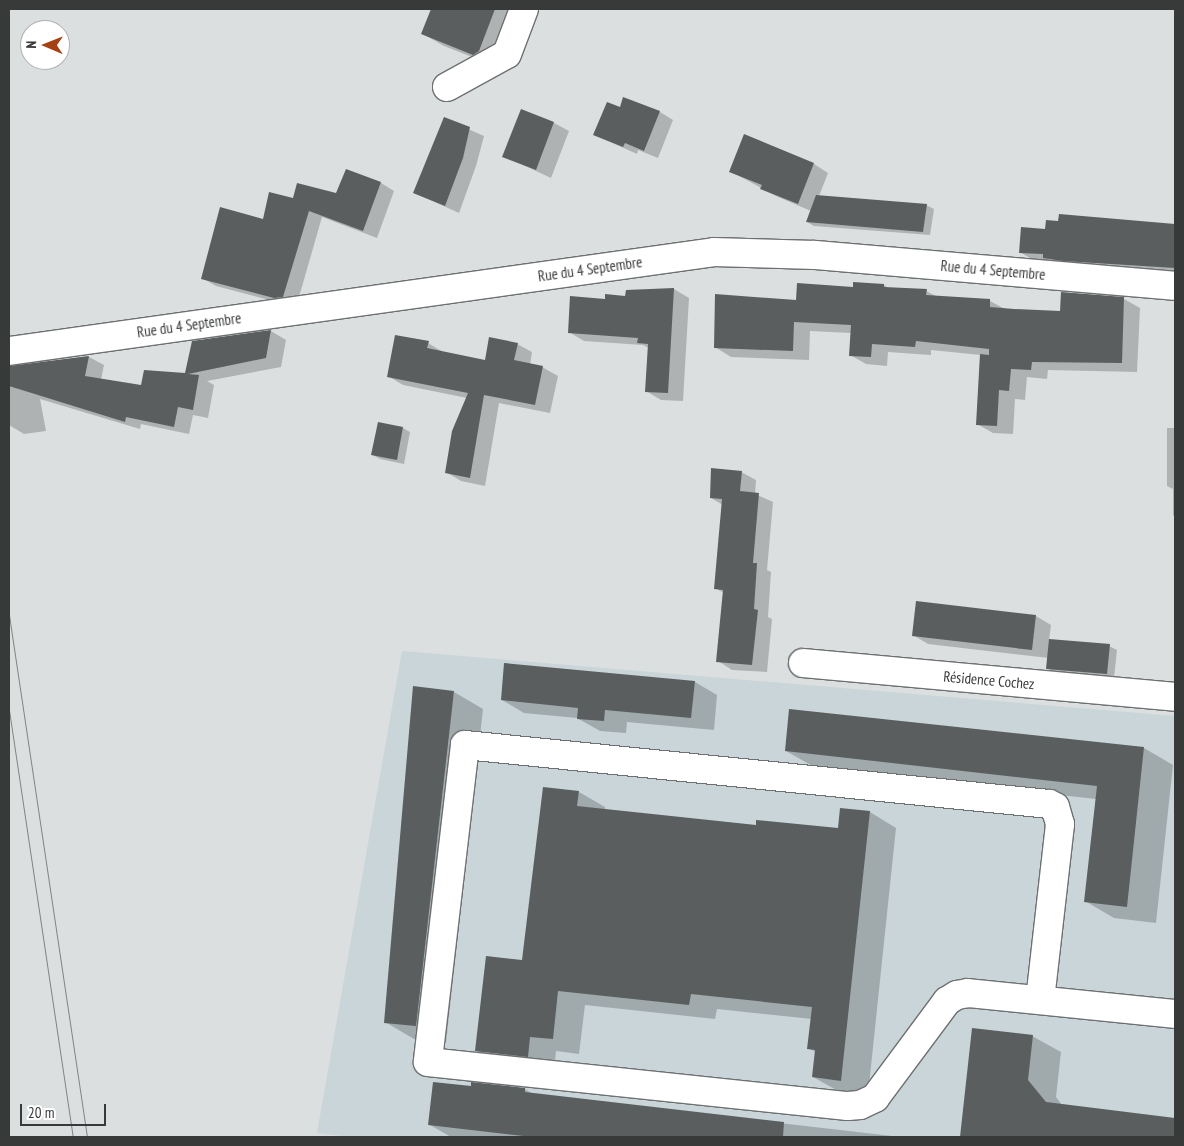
<!DOCTYPE html>
<html>
<head>
<meta charset="utf-8">
<style>
	body { margin:0 }
	#map { position:relative; width:1184px; height:1146px; overflow:hidden; background:#dbdfe0; font-family:"PT Sans Narrow",sans-serif }
	div>[style] { position:absolute }
	.built>* { inset:0; background:#c9d5d9 }
	.shadow>* { inset:0; background:#0003 }
	.building>* { inset:0; background:#5b5e5f }
	.roads { filter:drop-shadow(1px 0 #6d7071) drop-shadow(-1px 0 #6d7071) drop-shadow(0 1px #6d7071) drop-shadow(0 -1px #6d7071) }
	.minor>* { height:28px; margin:-14px; padding:0 14px; transform-origin:14px; border-radius:14px; background:#fff }
	.tram>* { height:1px; margin:-0.5px; padding:0 0.5px; transform-origin:0.5px; border-radius:0.5px; background:#818383 }
	span { translate:-50% -50%; white-space:nowrap; text-align:center; line-height:1.15; -webkit-text-stroke:5px #fff; paint-order:stroke }
	.street-label { font-size:15px; color:#383939 }
	.frame { position:absolute; inset:0; border:10px solid #383939; pointer-events:none }
	.north { position:absolute; left:20px; top:20px; width:50px; height:50px; box-sizing:border-box; background:#fff; border:1px solid #afb0b0; border-radius:50%; rotate:271deg; font-size:14px; font-weight:700; line-height:20px; text-align:center; color:#383939 }
	.north::after { content:''; display:block; margin:auto; width:18px; height:22px; background:#a64114; clip-path:polygon(50% 0,100% 100%,50% 72%,0 100%) }
	.scale { position:absolute; left:20px; top:1104px; width:86px; height:22px; box-sizing:border-box; border:2px solid #383939; border-top:0; padding-left:6px; font-size:15px; line-height:18px; white-space:nowrap; color:#383939; -webkit-text-stroke:4px #fff; paint-order:stroke }
</style>
</head>
<body>
<div id="map">
	<div class="built">
		<i style="clip-path:polygon(402px 651px,1175px 716px,1175px 1137px,350px 1137px,317px 1133px)"></i>
	</div>
	<div class="shadow">
		<i style="clip-path:polygon(432px 9px,521px 9px,495px 66px,444px 46px,423px 34px)"></i>
		<i style="clip-path:polygon(621px 109px,660px 112px,673px 120px,658px 158px,638px 150px,637px 154px,595px 135px)"></i>
		<i style="clip-path:polygon(522px 111px,554px 123px,569px 131px,551px 178px,504px 156px)"></i>
		<i style="clip-path:polygon(445px 119px,484px 136px,476px 166px,459px 213px,415px 193px)"></i>
		<i style="clip-path:polygon(745px 136px,814px 164px,828px 173px,819px 196px,926px 205px,934px 209px,930px 235px,814px 226px,807px 222px,811px 211px,776px 196px,730px 171px)"></i>
		<i style="clip-path:polygon(347px 170px,381px 183px,394px 191px,377px 238px,322px 217px,297px 304px,288px 305px,216px 286px,202px 278px,264px 220px,294px 200px,337px 195px)"></i>
		<i style="clip-path:polygon(1060px 216px,1175px 225px,1175px 274px,1057px 265px,1050px 260px,1033px 260px,1020px 252px,1059px 223px)"></i>
		<i style="clip-path:polygon(884px 285px,890px 289px,926px 291px,938px 297px,990px 301px,1005px 309px,1061px 313px,1062px 293px,1124px 299px,1140px 308px,1137px 372px,1048px 370px,1047px 379px,1027px 377px,1025px 400px,1015px 399px,1013px 434px,993px 433px,977px 424px,981px 355px,931px 350px,931px 355px,888px 352px,887px 366px,866px 364px,850px 355px,851px 333px,810px 331px,809px 360px,731px 357px,715px 347px,797px 301px,854px 288px)"></i>
		<i style="clip-path:polygon(674px 289px,689px 298px,683px 401px,661px 400px,646px 391px,649px 348px,643px 345px,584px 341px,569px 332px,606px 300px)"></i>
		<i style="clip-path:polygon(271px 331px,286px 340px,281px 367px,207px 381px,214px 385px,208px 418px,193px 415px,189px 434px,141px 424px,140px 429px,40px 399px,46px 431px,24px 434px,9px 425px,9px 367px,89px 357px,104px 365px,101px 380px,142px 386px,186px 374px,193px 342px)"></i>
		<i style="clip-path:polygon(428px 343px,443px 352px,486px 362px,517px 344px,532px 352px,530px 365px,542px 367px,558px 376px,550px 413px,499px 403px,485px 486px,461px 481px,446px 472px,467px 398px,403px 385px,388px 376px)"></i>
		<i style="clip-path:polygon(403px 428px,410px 432px,404px 464px,380px 459px,373px 455px)"></i>
		<i style="clip-path:polygon(1167px 428px,1175px 428px,1175px 517px,1173px 515px,1173px 489px,1167px 486px)"></i>
		<i style="clip-path:polygon(741px 472px,756px 480px,755px 494px,773px 502px,767px 570px,771px 572px,768px 617px,772px 619px,767px 672px,732px 670px,718px 661px,724px 593px,715px 588px,723px 505px,711px 498px)"></i>
		<i style="clip-path:polygon(917px 603px,1036px 616px,1051px 625px,1049px 640px,1109px 646px,1117px 650px,1114px 678px,1055px 673px,1048px 668px,1049px 658px,928px 644px,913px 635px)"></i>
		<i style="clip-path:polygon(505px 664px,695px 682px,717px 695px,714px 730px,627px 722px,626px 733px,600px 731px,577px 718px,524px 713px,502px 700px)"></i>
		<i style="clip-path:polygon(454px 692px,483px 709px,446px 1043px,414px 1039px,385px 1022px)"></i>
		<i style="clip-path:polygon(1144px 748px,1173px 765px,1156px 923px,1114px 918px,1085px 901px,1096px 799px,816px 768px,786px 751px)"></i>
		<i style="clip-path:polygon(579px 792px,605px 807px,605px 810px,757px 826px,839px 830px,870px 812px,896px 828px,868px 1095px,840px 1092px,813px 1077px,816px 1052px,808px 1048px,812px 1019px,717px 1009px,715px 1019px,585px 1005px,579px 1054px,556px 1051px,554px 1071px,503px 1066px,476px 1051px,523px 961px)"></i>
		<i style="clip-path:polygon(973px 1029px,1032px 1036px,1061px 1052px,1056px 1097px,1062px 1105px,1175px 1119px,1175px 1137px,961px 1137px)"></i>
		<i style="clip-path:polygon(472px 1088px,525px 1089px,534px 1095px,901px 1137px,451px 1137px,430px 1125px)"></i>
	</div>
	<div class="building">
		<i style="clip-path:polygon(431px 9px,495px 9px,479px 51px,473px 55px,421px 34px)"></i>
		<i style="clip-path:polygon(623px 97px,660px 111px,644px 151px,625px 143px,623px 147px,593px 135px,607px 102px,620px 107px)"></i>
		<i style="clip-path:polygon(521px 109px,554px 122px,536px 170px,502px 157px)"></i>
		<i style="clip-path:polygon(444px 117px,470px 127px,463px 158px,445px 206px,413px 193px)"></i>
		<i style="clip-path:polygon(744px 134px,814px 163px,798px 204px,760px 189px,762px 185px,729px 172px)"></i>
		<i style="clip-path:polygon(346px 169px,381px 182px,363px 231px,309px 211px,283px 297px,274px 298px,201px 279px,220px 207px,263px 219px,269px 192px,293px 198px,297px 183px,336px 193px)"></i>
		<i style="clip-path:polygon(816px 195px,927px 204px,923px 232px,806px 222px)"></i>
		<i style="clip-path:polygon(1059px 214px,1175px 224px,1175px 268px,1063px 261px,1043px 258px,1043px 254px,1019px 253px,1021px 227px,1045px 229px,1046px 220px,1058px 221px)"></i>
		<i style="clip-path:polygon(853px 282px,884px 284px,884px 287px,927px 289px,926px 295px,990px 299px,990px 307px,1014px 309px,1060px 311px,1061px 292px,1124px 297px,1122px 363px,1032px 362px,1031px 370px,1011px 369px,1009px 391px,999px 390px,997px 426px,976px 425px,980px 354px,989px 355px,989px 349px,916px 341px,915px 347px,872px 344px,871px 357px,849px 356px,851px 325px,794px 322px,793px 351px,714px 348px,715px 294px,796px 300px,797px 283px,853px 287px)"></i>
		<i style="clip-path:polygon(674px 288px,668px 393px,645px 392px,648px 344px,637px 343px,638px 338px,568px 333px,570px 296px,605px 299px,605px 294px,625px 296px,626px 290px)"></i>
		<i style="clip-path:polygon(271px 330px,266px 358px,188px 374px,199px 375px,193px 410px,178px 407px,174px 427px,126px 417px,125px 422px,9px 386px,9px 366px,89px 356px,85px 376px,141px 385px,144px 370px,185px 373px,192px 341px)"></i>
		<i style="clip-path:polygon(395px 335px,429px 341px,427px 348px,485px 360px,489px 337px,518px 343px,514px 360px,543px 366px,535px 405px,484px 395px,470px 478px,445px 473px,452px 431px,468px 393px,387px 377px)"></i>
		<i style="clip-path:polygon(378px 422px,403px 427px,397px 460px,371px 455px)"></i>
		<i style="clip-path:polygon(711px 468px,742px 471px,740px 491px,759px 493px,753px 563px,757px 563px,754px 609px,758px 610px,752px 665px,716px 662px,723px 590px,714px 589px,722px 499px,710px 498px)"></i>
		<i style="clip-path:polygon(916px 601px,1036px 615px,1032px 650px,912px 636px)"></i>
		<i style="clip-path:polygon(1049px 639px,1110px 644px,1107px 674px,1046px 669px)"></i>
		<i style="clip-path:polygon(504px 663px,695px 681px,691px 718px,605px 710px,604px 721px,577px 719px,578px 708px,501px 700px)"></i>
		<i style="clip-path:polygon(413px 686px,454px 691px,416px 1026px,384px 1023px)"></i>
		<i style="clip-path:polygon(789px 709px,1144px 747px,1127px 907px,1084px 902px,1097px 786px,785px 751px)"></i>
		<i style="clip-path:polygon(543px 787px,579px 791px,577px 806px,756px 825px,756px 820px,838px 828px,840px 808px,870px 811px,841px 1081px,812px 1077px,815px 1050px,807px 1049px,812px 1007px,691px 994px,689px 1005px,558px 991px,553px 1039px,530px 1037px,528px 1057px,475px 1051px,486px 956px,522px 960px)"></i>
		<i style="clip-path:polygon(972px 1028px,1033px 1035px,1028px 1080px,1046px 1102px,1175px 1118px,1175px 1137px,960px 1137px)"></i>
		<i style="clip-path:polygon(433px 1082px,471px 1086px,471px 1082px,525px 1088px,525px 1092px,784px 1122px,783px 1137px,532px 1137px,428px 1125px)"></i>
	</div>
	<div class="roads">
		<div class="minor">
			<i style="left:447px;top:87px;width:68px;rotate:-28.8deg"></i>
			<i style="left:507px;top:54px;width:48px;rotate:-69.3deg"></i>
			<i style="left:9px;top:351px;width:712px;rotate:-7.99deg"></i>
			<i style="left:714px;top:252px;width:101px;rotate:1.7deg"></i>
			<i style="left:815px;top:255px;width:361px;rotate:4.9deg"></i>
			<i style="left:803px;top:663px;width:374px;rotate:5.2deg"></i>
			<i style="left:1040px;top:1000px;width:177px;rotate:-83.5deg"></i>
			<i style="left:1060px;top:824px;width:18px;rotate:-106deg"></i>
			<i style="left:1055px;top:807px;width:7px;rotate:-153deg"></i>
			<i style="left:1049px;top:804px;width:587px;rotate:-174.23deg"></i>
			<i style="left:465px;top:745px;width:319px;rotate:96.7deg"></i>
			<i style="left:428px;top:1062px;width:422px;rotate:6deg"></i>
			<i style="left:848px;top:1106px;width:12px;rotate:-5deg"></i>
			<i style="left:860px;top:1105px;width:17px;rotate:-25deg"></i>
			<i style="left:875px;top:1098px;width:121px;rotate:-53.4deg"></i>
			<i style="left:947px;top:1001px;width:12px;rotate:-31deg"></i>
			<i style="left:957px;top:995px;width:11px;rotate:-10deg"></i>
			<i style="left:968px;top:993px;width:208px;rotate:5.8deg"></i>
		</div>
	</div>
	<div class="tram">
		<i style="left:9px;top:615px;width:528px;rotate:81.5deg"></i>
		<i style="left:9px;top:710px;width:432px;rotate:81.5deg"></i>
	</div>
	<div class="street-label">
		<span style="left:590px;top:269px;rotate:-8deg">Rue du 4 Septembre</span>
		<span style="left:993px;top:270px;rotate:5deg">Rue du 4 Septembre</span>
		<span style="left:189px;top:325px;rotate:-8deg">Rue du 4 Septembre</span>
		<span style="left:989px;top:680px;rotate:5deg">Résidence Cochez</span>
	</div>
	<div class="frame"></div>
	<div class="north">N</div>
	<div class="scale">20 m</div>
</div>
</body>
</html>
